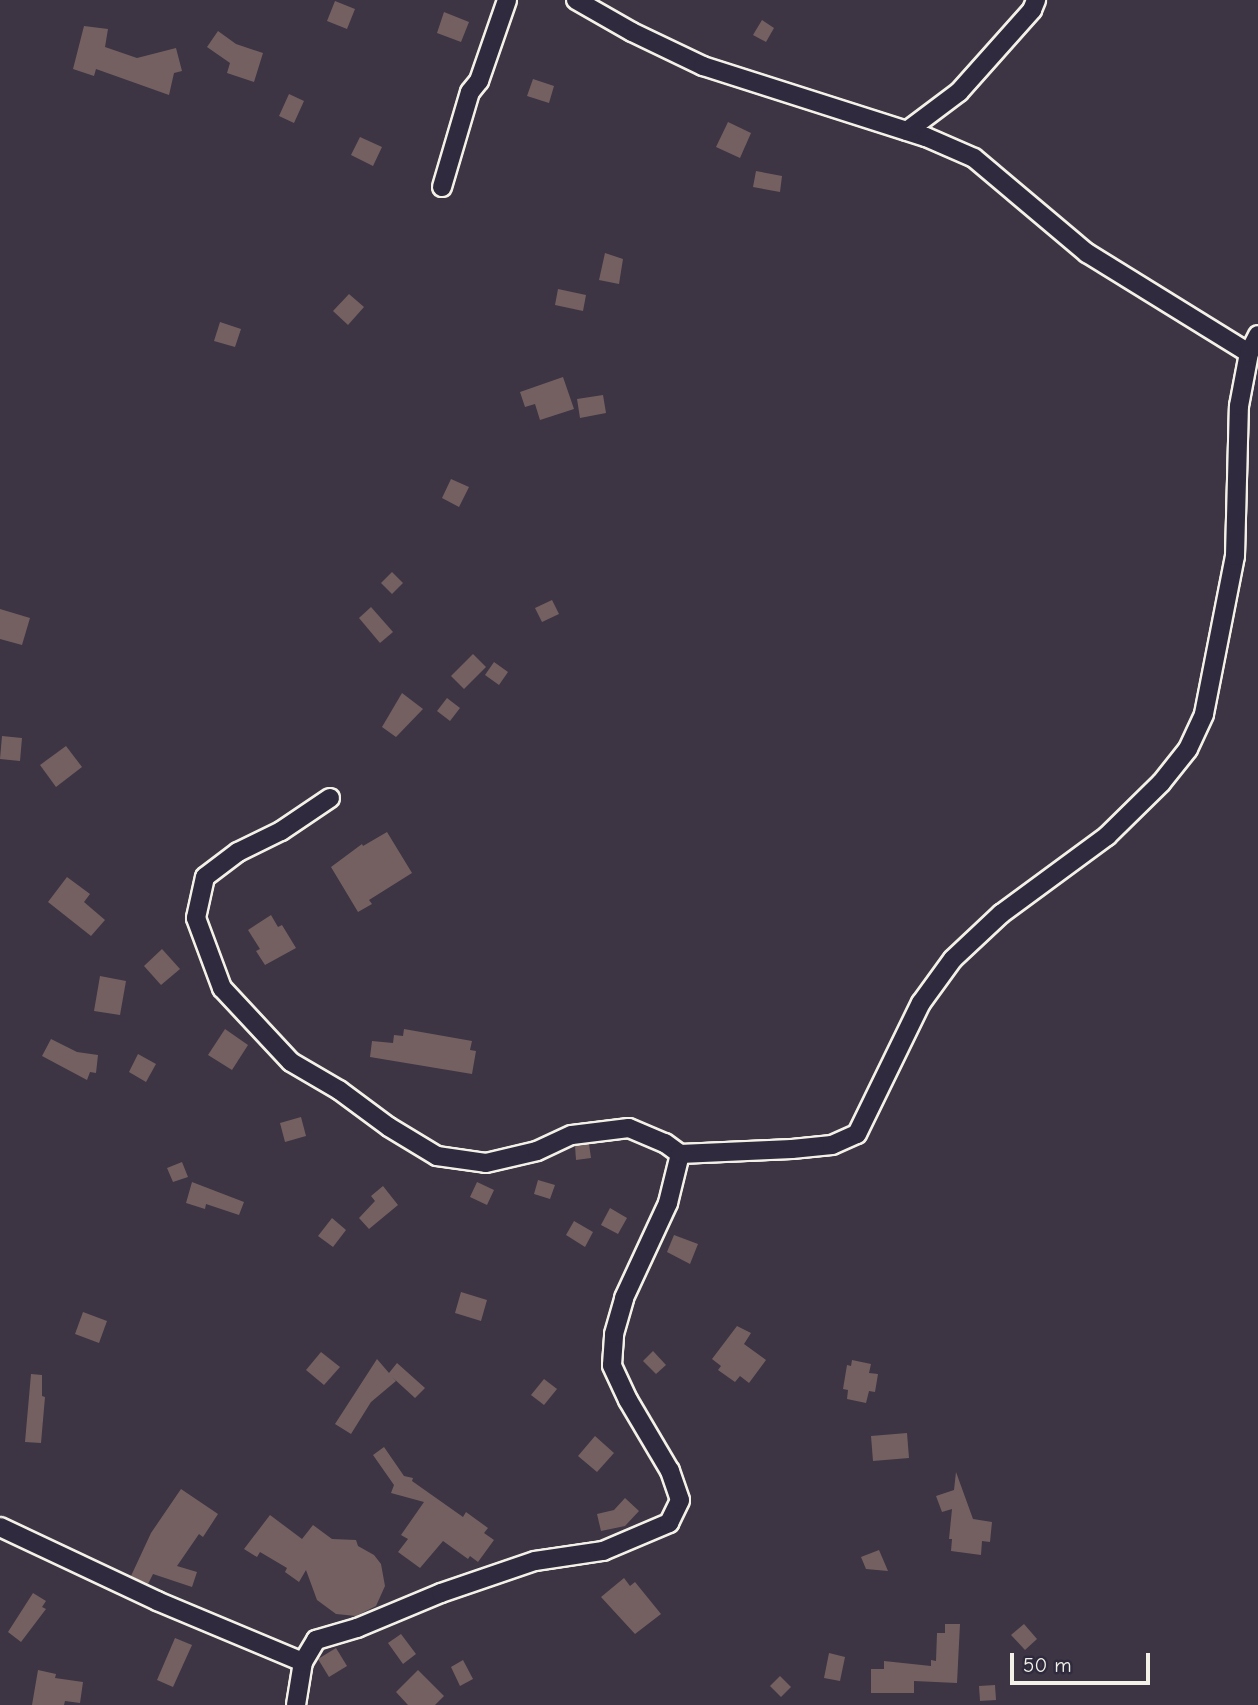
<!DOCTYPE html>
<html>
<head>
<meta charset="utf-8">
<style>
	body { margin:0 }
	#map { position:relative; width:1258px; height:1705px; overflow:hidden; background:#3d3544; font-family:"Comic Neue",sans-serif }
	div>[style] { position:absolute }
	.building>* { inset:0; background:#746061 }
	.roads { filter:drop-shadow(2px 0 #f4f1e8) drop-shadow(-2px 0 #f4f1e8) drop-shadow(0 2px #f4f1e8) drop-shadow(0 -2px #f4f1e8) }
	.street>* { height:18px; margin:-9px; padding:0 9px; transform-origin:9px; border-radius:9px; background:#2f2a3d }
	span { translate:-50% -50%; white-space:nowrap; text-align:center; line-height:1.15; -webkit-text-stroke:5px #2f2a3d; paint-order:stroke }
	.scale { position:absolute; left:1010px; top:1653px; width:140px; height:32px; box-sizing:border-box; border:4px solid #f4f1e8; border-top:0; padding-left:9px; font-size:21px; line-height:24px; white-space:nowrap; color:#f4f1e8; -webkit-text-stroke:5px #2f2a3d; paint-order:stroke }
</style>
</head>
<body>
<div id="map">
	<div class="building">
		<i style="clip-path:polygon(335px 1px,355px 9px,347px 29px,327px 21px)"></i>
		<i style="clip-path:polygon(444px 12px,469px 22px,461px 42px,437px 33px)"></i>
		<i style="clip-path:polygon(762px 20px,774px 28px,766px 42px,753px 35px)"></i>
		<i style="clip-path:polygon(84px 26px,108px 29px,105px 47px,137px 58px,176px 48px,182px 71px,174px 73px,169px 95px,96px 69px,94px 76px,73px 69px)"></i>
		<i style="clip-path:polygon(218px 31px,236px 44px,263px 53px,254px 82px,227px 73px,230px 63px,207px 47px)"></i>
		<i style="clip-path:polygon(533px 79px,554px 86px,549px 103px,527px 96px)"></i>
		<i style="clip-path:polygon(289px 94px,304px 101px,294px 123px,279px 116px)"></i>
		<i style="clip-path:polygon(728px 122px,751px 133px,740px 158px,716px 147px)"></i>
		<i style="clip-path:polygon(360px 137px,382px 147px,373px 166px,351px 155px)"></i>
		<i style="clip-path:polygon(756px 171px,782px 176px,780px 192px,753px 187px)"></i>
		<i style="clip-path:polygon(605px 253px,623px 259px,619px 284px,599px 280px)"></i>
		<i style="clip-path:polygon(558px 289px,586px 295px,583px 311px,555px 305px)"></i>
		<i style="clip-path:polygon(349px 294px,364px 307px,348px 325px,333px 311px)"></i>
		<i style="clip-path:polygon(220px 322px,241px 329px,235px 347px,214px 341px)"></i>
		<i style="clip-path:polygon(563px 377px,574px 409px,540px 420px,535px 404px,525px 407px,520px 392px)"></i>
		<i style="clip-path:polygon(603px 395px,606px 413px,580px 418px,577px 399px)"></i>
		<i style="clip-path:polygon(451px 479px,469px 487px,459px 507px,442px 498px)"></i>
		<i style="clip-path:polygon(392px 572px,403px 583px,392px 594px,381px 583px)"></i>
		<i style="clip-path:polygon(552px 600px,559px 614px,542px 622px,535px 608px)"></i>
		<i style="clip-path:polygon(371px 607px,393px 632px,380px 643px,359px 618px)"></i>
		<i style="clip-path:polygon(0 609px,30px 618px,22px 645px,0 639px)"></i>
		<i style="clip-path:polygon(473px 654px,486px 667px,464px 689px,451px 676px)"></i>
		<i style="clip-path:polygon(494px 662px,508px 672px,499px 685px,485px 675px)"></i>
		<i style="clip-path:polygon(402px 693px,423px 709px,396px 737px,382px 727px)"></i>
		<i style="clip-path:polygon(447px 698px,460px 708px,450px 721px,437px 711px)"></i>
		<i style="clip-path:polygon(2px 736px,22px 738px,20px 761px,0 759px)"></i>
		<i style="clip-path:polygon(66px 746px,82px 767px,56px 787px,40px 765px)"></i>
		<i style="clip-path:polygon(387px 832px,412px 873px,369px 900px,372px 904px,358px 912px,331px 867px,362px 844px,363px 846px)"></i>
		<i style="clip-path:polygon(67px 877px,90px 894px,84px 902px,105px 920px,91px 936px,48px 902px)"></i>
		<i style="clip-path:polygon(271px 915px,278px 927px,282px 925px,296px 948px,265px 965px,256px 951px,260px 949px,248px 930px)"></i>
		<i style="clip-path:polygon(162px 949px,180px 969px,161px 985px,144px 966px)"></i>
		<i style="clip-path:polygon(100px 976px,126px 981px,120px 1015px,94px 1011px)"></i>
		<i style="clip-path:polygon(225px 1029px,248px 1045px,232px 1070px,208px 1055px)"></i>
		<i style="clip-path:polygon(404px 1029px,472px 1041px,470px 1050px,476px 1051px,472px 1074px,370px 1057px,372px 1041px,393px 1043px,394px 1035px,403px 1036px)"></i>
		<i style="clip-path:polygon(51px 1039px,77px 1052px,98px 1055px,96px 1073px,90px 1072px,87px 1080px,42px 1056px)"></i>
		<i style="clip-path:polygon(138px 1054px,156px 1064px,146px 1082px,129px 1072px)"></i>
		<i style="clip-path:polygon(301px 1117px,306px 1136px,285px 1142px,280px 1123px)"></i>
		<i style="clip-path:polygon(589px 1144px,591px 1158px,576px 1160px,575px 1146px)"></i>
		<i style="clip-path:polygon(182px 1162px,188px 1177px,173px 1182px,167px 1168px)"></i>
		<i style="clip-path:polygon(538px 1180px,555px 1185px,550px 1199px,534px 1194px)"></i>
		<i style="clip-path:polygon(192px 1182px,244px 1202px,239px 1215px,206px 1204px,205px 1209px,186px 1203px)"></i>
		<i style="clip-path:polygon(477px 1182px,494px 1190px,487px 1205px,470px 1197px)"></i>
		<i style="clip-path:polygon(383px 1186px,398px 1205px,369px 1229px,359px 1218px,375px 1201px,371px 1196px)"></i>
		<i style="clip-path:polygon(610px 1208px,627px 1218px,618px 1234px,601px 1225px)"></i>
		<i style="clip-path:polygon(332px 1218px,346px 1230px,333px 1247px,318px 1236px)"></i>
		<i style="clip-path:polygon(574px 1221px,593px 1232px,585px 1247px,566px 1235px)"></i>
		<i style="clip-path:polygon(674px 1235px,698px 1244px,690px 1264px,667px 1252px)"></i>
		<i style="clip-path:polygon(461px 1292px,487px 1300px,481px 1321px,455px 1313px)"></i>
		<i style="clip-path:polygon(83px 1312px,107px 1321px,99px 1343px,75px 1334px)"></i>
		<i style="clip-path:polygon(737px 1326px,751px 1333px,744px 1344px,766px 1360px,749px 1383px,740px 1376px,735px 1382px,718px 1370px,721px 1366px,712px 1359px)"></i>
		<i style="clip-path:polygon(653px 1351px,666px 1365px,656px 1374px,643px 1361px)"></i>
		<i style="clip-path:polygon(321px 1352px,340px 1367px,324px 1385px,306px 1370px)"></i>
		<i style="clip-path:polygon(377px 1359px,389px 1373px,397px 1363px,425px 1388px,415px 1398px,392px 1377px,396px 1381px,371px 1402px,351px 1434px,335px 1424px)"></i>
		<i style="clip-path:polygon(852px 1360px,871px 1364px,869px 1373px,878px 1374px,875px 1392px,869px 1391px,866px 1403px,847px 1399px,848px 1390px,843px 1389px,847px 1365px,851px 1366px)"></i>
		<i style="clip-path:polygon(31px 1374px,42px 1375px,42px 1396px,45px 1397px,41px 1443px,25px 1442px)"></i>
		<i style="clip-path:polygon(544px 1379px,557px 1389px,544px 1405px,531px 1395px)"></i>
		<i style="clip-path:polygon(907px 1433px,909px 1458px,873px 1461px,871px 1436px)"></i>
		<i style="clip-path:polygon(595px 1436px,614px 1453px,597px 1472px,578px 1456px)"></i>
		<i style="clip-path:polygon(384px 1447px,404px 1476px,413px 1478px,412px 1481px,463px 1517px,466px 1512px,488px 1528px,484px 1533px,494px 1540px,478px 1562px,470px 1556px,468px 1559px,443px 1541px,420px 1568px,398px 1552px,408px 1539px,401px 1535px,424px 1502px,391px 1493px,394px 1485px,373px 1455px)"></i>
		<i style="clip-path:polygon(956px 1472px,973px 1519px,992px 1522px,990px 1542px,982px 1541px,981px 1555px,951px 1551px,952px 1539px,949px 1539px,952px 1509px,942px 1512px,936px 1496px,954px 1490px)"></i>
		<i style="clip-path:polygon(181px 1489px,218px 1514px,203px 1537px,199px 1534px,177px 1566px,197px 1572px,192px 1587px,153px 1574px,148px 1584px,131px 1576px,151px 1533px)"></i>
		<i style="clip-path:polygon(625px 1498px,639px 1511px,625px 1526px,601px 1531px,597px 1514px,614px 1510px)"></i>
		<i style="clip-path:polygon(270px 1515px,302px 1539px,313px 1525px,332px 1539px,356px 1540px,358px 1546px,374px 1555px,381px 1564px,385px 1586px,376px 1606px,356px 1616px,336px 1614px,317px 1600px,306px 1570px,299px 1582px,285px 1572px,287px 1568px,260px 1552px,257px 1557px,244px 1549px)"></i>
		<i style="clip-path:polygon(879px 1550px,888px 1571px,866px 1569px,861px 1557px)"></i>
		<i style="clip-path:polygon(624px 1578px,630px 1586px,635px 1582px,661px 1614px,635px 1634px,601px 1597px)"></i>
		<i style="clip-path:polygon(33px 1593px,46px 1601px,42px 1607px,46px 1609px,21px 1642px,8px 1632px)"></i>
		<i style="clip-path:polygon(945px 1624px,960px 1624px,957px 1683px,914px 1681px,914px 1693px,871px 1693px,871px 1669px,884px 1669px,884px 1661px,931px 1666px,931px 1660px,936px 1661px,937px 1633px,945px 1633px)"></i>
		<i style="clip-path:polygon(1024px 1624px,1037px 1639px,1025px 1650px,1011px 1635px)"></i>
		<i style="clip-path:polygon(401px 1634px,416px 1654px,403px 1664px,388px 1643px)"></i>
		<i style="clip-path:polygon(175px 1638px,192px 1645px,173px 1687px,157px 1680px)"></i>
		<i style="clip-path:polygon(336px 1648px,347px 1666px,329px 1677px,318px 1659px)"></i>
		<i style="clip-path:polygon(829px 1653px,845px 1657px,840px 1681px,824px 1678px)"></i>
		<i style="clip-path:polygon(463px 1660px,473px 1679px,460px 1686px,451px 1667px)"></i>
		<i style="clip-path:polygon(38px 1670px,56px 1674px,55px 1678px,83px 1682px,80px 1703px,65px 1701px,64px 1705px,32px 1705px)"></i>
		<i style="clip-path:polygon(418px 1670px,444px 1696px,435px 1705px,408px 1705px,396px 1692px)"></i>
		<i style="clip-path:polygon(780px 1676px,791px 1687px,781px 1697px,770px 1686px)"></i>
		<i style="clip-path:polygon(995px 1685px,996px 1700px,980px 1701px,979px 1686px)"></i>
	</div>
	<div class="roads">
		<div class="street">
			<i style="left:576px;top:0;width:64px;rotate:29.7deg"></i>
			<i style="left:632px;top:32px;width:79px;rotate:25.6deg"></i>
			<i style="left:703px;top:66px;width:234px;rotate:17.7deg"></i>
			<i style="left:926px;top:137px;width:52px;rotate:23.6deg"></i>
			<i style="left:974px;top:158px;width:148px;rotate:40.1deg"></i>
			<i style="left:1087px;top:253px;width:190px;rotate:31.7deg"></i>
			<i style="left:907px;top:131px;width:65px;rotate:-36.9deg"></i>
			<i style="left:959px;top:92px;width:110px;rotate:-48.3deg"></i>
			<i style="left:1032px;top:10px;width:11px;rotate:-68deg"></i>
			<i style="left:442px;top:187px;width:99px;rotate:-73.6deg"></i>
			<i style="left:470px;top:92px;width:14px;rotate:-51deg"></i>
			<i style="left:479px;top:81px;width:86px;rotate:-70.9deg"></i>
			<i style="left:330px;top:798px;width:59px;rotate:146deg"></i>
			<i style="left:281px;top:831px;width:48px;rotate:154deg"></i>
			<i style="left:238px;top:852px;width:41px;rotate:142.9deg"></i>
			<i style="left:205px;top:877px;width:42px;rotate:102.4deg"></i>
			<i style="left:196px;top:918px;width:75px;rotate:69.6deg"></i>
			<i style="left:222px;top:988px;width:101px;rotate:47deg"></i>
			<i style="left:291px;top:1062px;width:56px;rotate:30.3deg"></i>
			<i style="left:339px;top:1090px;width:62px;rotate:36.5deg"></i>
			<i style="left:389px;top:1127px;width:56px;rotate:31.1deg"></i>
			<i style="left:437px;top:1156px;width:49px;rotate:8.1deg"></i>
			<i style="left:486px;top:1163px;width:52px;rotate:-13.2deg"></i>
			<i style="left:537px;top:1151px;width:38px;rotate:-25deg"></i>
			<i style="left:572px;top:1135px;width:57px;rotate:-7deg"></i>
			<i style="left:629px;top:1128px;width:39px;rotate:23deg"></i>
			<i style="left:665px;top:1143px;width:19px;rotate:36deg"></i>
			<i style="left:0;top:1527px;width:174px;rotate:25.2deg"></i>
			<i style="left:157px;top:1601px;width:158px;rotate:22.7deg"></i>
			<i style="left:296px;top:1705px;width:44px;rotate:-80.8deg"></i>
			<i style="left:303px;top:1662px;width:26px;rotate:-59deg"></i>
			<i style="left:316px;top:1640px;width:43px;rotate:-16.3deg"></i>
			<i style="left:357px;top:1628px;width:91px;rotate:-22.6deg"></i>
			<i style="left:441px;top:1593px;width:99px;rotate:-18.8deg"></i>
			<i style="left:535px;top:1561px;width:69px;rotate:-8.4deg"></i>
			<i style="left:603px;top:1551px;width:72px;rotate:-23deg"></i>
			<i style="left:669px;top:1523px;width:25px;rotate:-64deg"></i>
			<i style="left:680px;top:1500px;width:31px;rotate:-109deg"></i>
			<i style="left:670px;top:1471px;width:82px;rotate:-120.6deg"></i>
			<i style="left:628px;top:1400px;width:38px;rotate:-115deg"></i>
			<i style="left:612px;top:1365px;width:31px;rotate:-86deg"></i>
			<i style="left:614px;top:1334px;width:37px;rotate:-74deg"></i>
			<i style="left:624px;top:1298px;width:105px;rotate:-65.1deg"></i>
			<i style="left:668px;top:1203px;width:50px;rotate:-76.2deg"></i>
			<i style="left:680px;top:1154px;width:112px;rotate:-2.6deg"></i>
			<i style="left:792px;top:1149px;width:40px;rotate:-5.7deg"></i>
			<i style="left:832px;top:1145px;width:27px;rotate:-24deg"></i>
			<i style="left:857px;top:1134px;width:146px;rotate:-64deg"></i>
			<i style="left:921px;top:1003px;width:54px;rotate:-54deg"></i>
			<i style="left:953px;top:959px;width:66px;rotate:-43.2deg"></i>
			<i style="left:1001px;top:914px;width:132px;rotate:-36.3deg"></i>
			<i style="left:1107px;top:836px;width:76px;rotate:-44.5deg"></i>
			<i style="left:1161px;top:783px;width:43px;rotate:-51.5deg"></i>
			<i style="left:1188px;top:749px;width:38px;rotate:-65deg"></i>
			<i style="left:1204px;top:714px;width:161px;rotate:-78.9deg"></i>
			<i style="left:1235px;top:556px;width:150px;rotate:-88.5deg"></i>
			<i style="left:1239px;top:406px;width:54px;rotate:-79.3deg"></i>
			<i style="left:1249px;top:353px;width:20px;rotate:-63deg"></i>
		</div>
	</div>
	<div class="scale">50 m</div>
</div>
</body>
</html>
